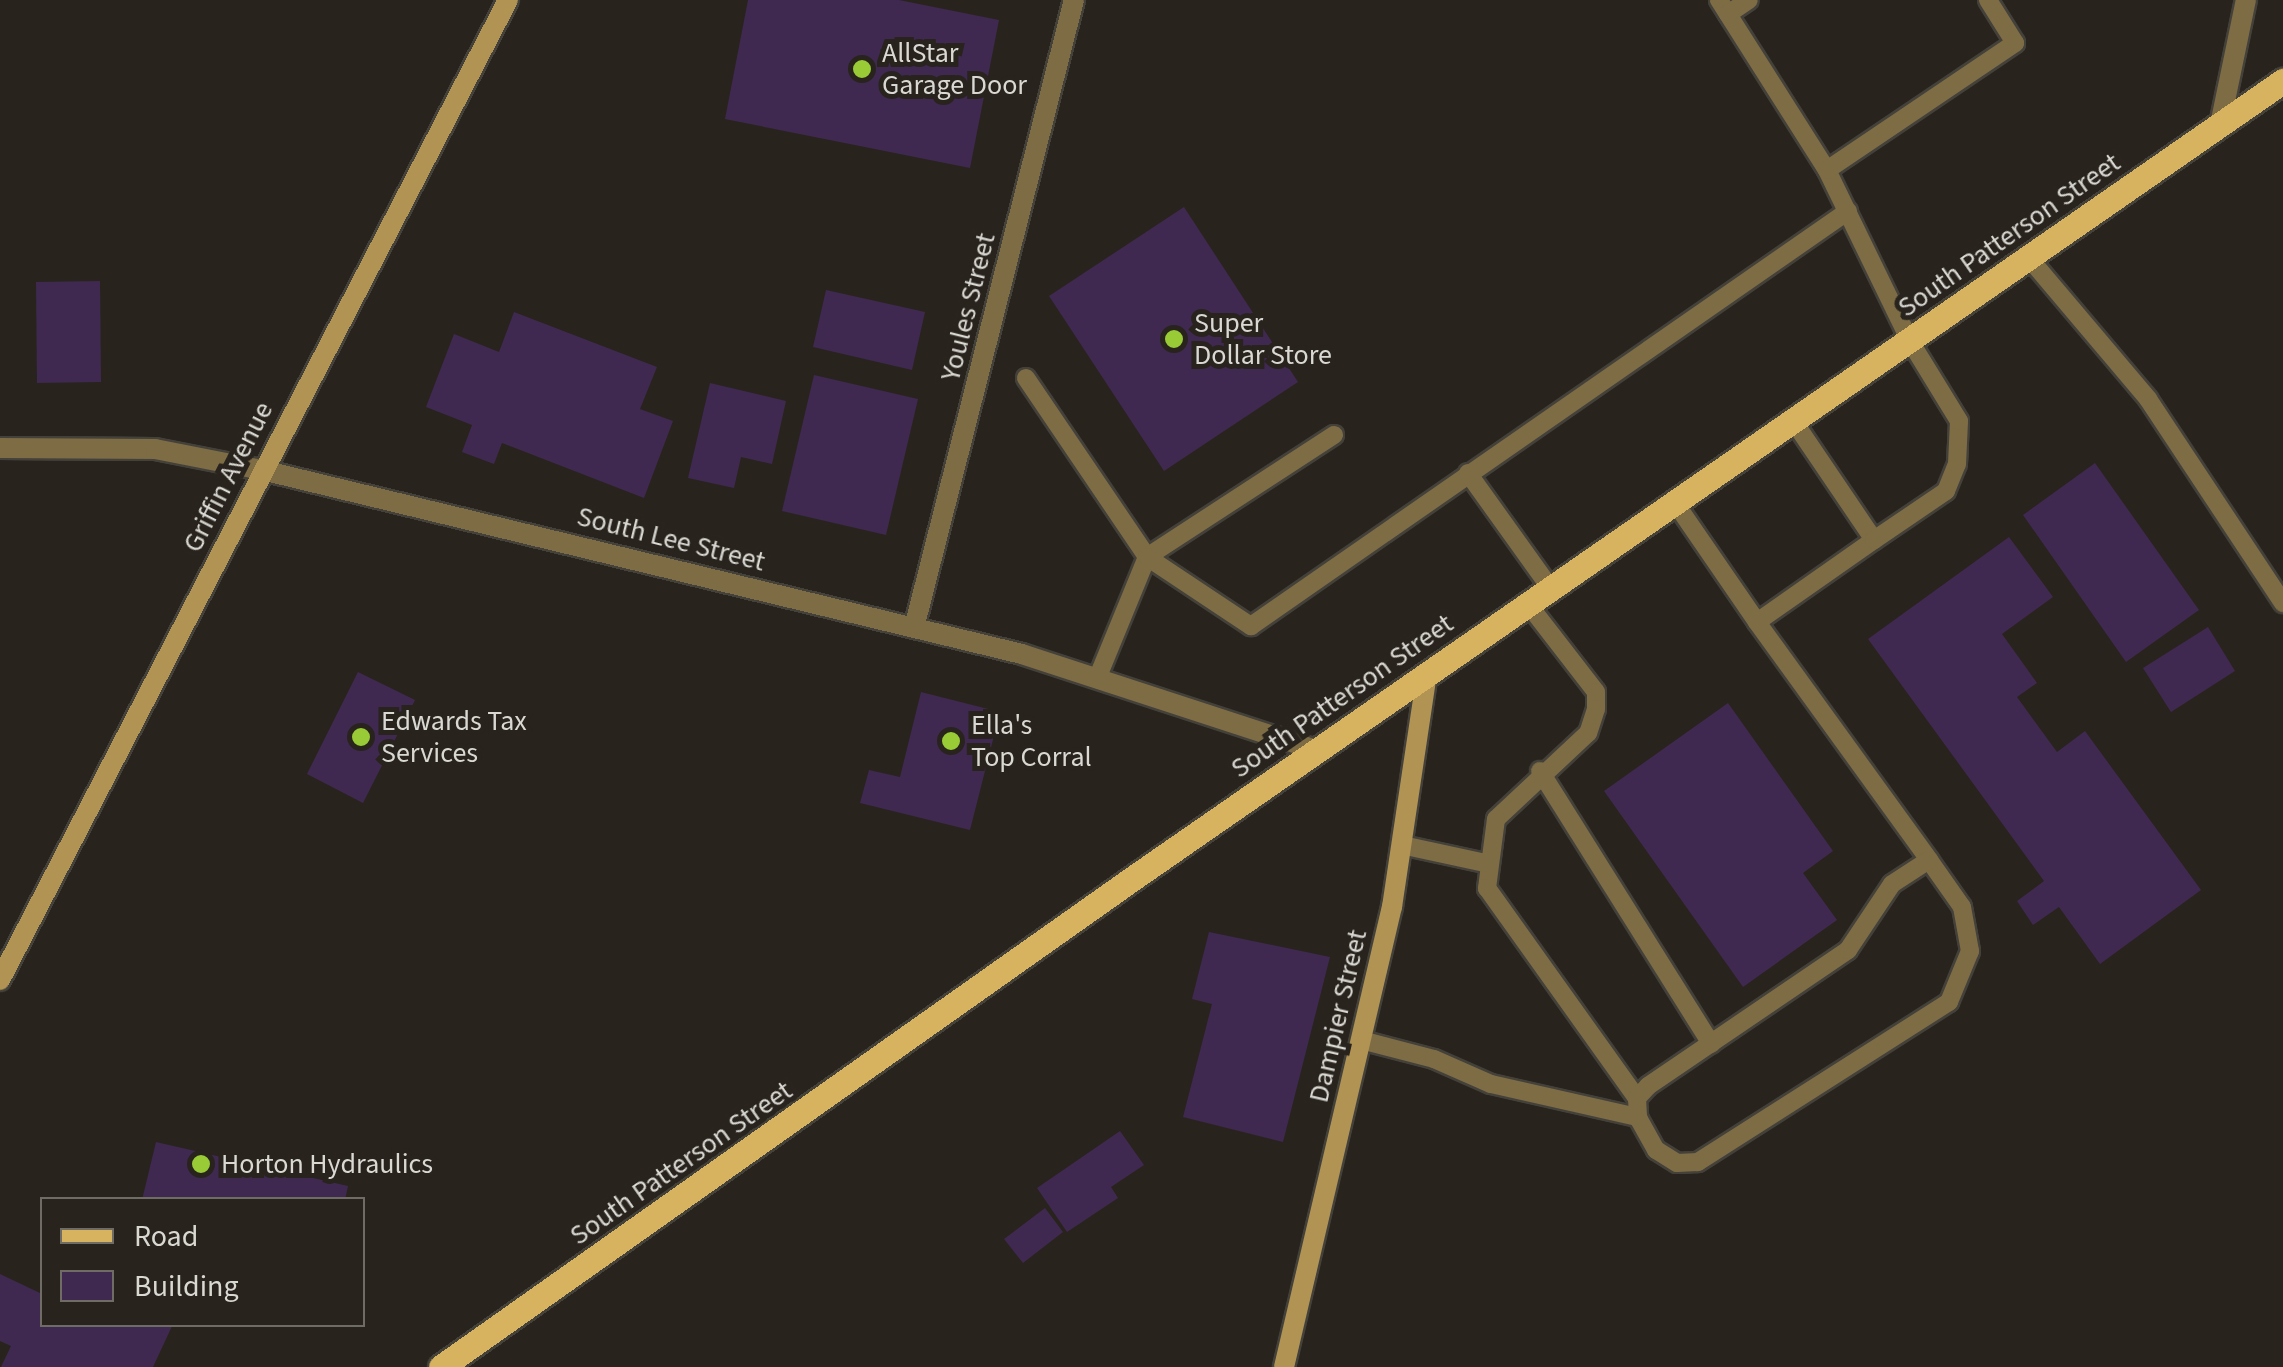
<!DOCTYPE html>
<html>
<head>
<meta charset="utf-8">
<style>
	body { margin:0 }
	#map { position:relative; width:2283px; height:1367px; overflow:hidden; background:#28241d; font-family:"Source Sans 3",sans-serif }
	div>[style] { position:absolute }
	.building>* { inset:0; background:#3f2950 }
	.roads { filter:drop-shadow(2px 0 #44413a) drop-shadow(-2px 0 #44413a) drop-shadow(0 2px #44413a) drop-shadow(0 -2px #44413a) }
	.service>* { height:18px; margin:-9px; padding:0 9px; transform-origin:9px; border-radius:9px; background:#7e6c45 }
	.minor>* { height:20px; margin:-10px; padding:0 10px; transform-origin:10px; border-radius:10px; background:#7e6c45 }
	.tertiary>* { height:20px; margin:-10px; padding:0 10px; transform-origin:10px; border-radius:10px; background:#7e6c45 }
	.secondary>* { height:20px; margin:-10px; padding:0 10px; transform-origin:10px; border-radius:10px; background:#b19454 }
	.primary>* { height:25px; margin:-12.5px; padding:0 12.5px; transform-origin:12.5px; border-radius:12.5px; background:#d8b35f }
	.dots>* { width:28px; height:28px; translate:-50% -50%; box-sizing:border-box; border:5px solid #28241d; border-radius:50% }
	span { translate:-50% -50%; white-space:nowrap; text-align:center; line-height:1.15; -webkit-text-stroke:10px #28241d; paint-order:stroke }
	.poi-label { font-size:28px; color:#dad8d3 }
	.left { translate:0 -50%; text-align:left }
	.street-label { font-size:28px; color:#dad8d3 }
	.legend { position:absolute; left:40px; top:1197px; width:325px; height:130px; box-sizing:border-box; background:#28241d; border:2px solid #6f6c66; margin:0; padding:12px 18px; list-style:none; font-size:30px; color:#dad8d3 }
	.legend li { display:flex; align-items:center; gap:20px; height:50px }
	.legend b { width:50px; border:2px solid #6f6c66 }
</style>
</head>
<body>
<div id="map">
	<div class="building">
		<i style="clip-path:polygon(748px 0,899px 0,999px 20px,970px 168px,725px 119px)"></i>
		<i style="clip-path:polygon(1184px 207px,1298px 382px,1164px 471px,1049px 296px)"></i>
		<i style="clip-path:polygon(100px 281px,101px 382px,37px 383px,36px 282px)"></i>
		<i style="clip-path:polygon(826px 290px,925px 312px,912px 370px,813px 347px)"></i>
		<i style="clip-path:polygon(514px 312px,657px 367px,640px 409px,673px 421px,644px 498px,502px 443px,494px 464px,462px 452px,472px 425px,426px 407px,454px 334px,499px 352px)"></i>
		<i style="clip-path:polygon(814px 375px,918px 399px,886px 535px,782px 511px)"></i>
		<i style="clip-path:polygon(710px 383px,786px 401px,772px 464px,741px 457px,734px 488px,688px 478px)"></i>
		<i style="clip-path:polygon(2095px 463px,2199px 610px,2126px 662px,2023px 515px)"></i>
		<i style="clip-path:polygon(2009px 537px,2053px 597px,2002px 634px,2037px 683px,2017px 697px,2057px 752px,2085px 731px,2201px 890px,2100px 964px,2059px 907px,2033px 925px,2017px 901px,2044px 881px,1868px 639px)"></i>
		<i style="clip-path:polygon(2208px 627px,2235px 671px,2171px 712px,2143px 668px)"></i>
		<i style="clip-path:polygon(358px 672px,415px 700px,363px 803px,307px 774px)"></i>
		<i style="clip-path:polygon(921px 692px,1000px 712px,970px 830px,860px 803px,869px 770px,900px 777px)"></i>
		<i style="clip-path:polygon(1728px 703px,1833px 851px,1803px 873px,1837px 920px,1743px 987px,1604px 791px)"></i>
		<i style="clip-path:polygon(1209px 932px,1330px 957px,1283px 1142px,1183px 1117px,1212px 1004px,1192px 999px)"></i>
		<i style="clip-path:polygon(1120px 1131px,1144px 1165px,1111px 1187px,1118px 1198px,1067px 1232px,1037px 1188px)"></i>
		<i style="clip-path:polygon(156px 1142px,348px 1186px,345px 1200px,142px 1200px)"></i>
		<i style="clip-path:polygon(1045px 1208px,1063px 1232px,1023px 1263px,1004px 1239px)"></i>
		<i style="clip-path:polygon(0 1274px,42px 1294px,42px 1324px,173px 1324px,153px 1367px,1px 1367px,11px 1346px,0 1341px)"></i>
	</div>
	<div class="roads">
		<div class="service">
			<i style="left:1719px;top:0;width:201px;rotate:57.6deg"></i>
			<i style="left:1728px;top:14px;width:25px;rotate:-34deg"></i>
			<i style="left:2029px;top:258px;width:185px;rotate:49.8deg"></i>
			<i style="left:2148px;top:399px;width:245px;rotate:56.5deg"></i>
			<i style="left:1026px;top:378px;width:216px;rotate:55.9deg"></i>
			<i style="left:1147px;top:557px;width:132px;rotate:112.3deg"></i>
			<i style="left:1334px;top:435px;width:223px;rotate:146.9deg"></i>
			<i style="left:1147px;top:557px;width:125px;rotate:33.6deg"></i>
			<i style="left:1251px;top:626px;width:727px;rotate:-34.8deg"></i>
			<i style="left:1468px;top:473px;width:143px;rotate:54.4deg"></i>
			<i style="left:1676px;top:504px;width:143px;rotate:55.5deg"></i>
			<i style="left:1757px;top:622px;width:143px;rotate:-35deg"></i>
			<i style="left:1874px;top:540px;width:143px;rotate:-124.1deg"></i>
			<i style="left:1874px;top:540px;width:87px;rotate:-34.2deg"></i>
			<i style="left:1946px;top:491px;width:29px;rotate:-68deg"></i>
			<i style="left:1957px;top:464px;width:43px;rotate:-87.3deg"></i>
			<i style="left:1959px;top:421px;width:94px;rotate:-121.5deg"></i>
			<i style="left:1910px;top:341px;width:190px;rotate:-115.9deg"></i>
			<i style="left:1827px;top:170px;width:227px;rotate:-34deg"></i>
			<i style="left:2015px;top:43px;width:51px;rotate:-122.1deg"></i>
			<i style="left:1528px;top:604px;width:111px;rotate:52.3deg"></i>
			<i style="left:1596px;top:692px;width:17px;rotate:90deg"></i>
			<i style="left:1596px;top:709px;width:25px;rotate:108deg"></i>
			<i style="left:1588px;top:733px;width:126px;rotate:136.9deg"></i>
			<i style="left:1496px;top:819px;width:70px;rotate:97.4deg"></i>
			<i style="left:1487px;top:888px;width:258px;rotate:54.5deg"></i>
			<i style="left:1757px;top:622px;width:294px;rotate:54.1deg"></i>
			<i style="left:1929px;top:860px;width:57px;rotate:54.9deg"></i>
			<i style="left:1962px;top:907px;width:45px;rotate:79.7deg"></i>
			<i style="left:1970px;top:951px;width:55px;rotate:112.4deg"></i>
			<i style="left:1949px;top:1002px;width:298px;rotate:147.5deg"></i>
			<i style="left:1698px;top:1162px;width:21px;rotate:177deg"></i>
			<i style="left:1677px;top:1163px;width:25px;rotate:-148deg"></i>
			<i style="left:1656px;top:1150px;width:38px;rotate:-119deg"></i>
			<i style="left:1638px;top:1117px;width:19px;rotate:-93deg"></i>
			<i style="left:1637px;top:1098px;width:16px;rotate:-47deg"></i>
			<i style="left:1648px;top:1086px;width:242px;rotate:-34.2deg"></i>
			<i style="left:1848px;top:950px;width:79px;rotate:-56.3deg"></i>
			<i style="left:1892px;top:884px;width:44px;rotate:-33deg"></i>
			<i style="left:1540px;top:771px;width:322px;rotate:57.9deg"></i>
			<i style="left:1402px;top:845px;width:85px;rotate:12.2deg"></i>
			<i style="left:1361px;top:1040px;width:75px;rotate:14.6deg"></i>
			<i style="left:1434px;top:1059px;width:62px;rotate:23.7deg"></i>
			<i style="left:1491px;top:1084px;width:151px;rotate:12.7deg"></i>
		</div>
		<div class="minor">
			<i style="left:2220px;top:125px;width:128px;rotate:-78.3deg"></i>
			<i style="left:914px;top:628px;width:648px;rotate:-75.71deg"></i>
		</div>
		<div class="tertiary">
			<i style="left:0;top:448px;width:155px;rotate:0.4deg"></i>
			<i style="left:155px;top:449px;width:109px;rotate:11.1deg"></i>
			<i style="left:262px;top:470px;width:782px;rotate:13.61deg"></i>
			<i style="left:1022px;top:654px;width:308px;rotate:18.1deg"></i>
		</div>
		<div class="secondary">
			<i style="left:0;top:980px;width:1104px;rotate:-62.6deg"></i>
			<i style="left:1284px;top:1367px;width:473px;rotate:-76.8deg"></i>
			<i style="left:1392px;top:907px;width:236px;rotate:-81.5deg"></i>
		</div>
		<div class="primary">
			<i style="left:441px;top:1367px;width:851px;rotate:-35.24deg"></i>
			<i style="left:1136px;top:876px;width:1396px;rotate:-34.73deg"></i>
		</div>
	</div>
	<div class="dots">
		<i style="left:862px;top:69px;background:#99cb36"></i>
		<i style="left:1174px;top:339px;background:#99cb36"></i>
		<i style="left:361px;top:737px;background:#99cb36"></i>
		<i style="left:951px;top:741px;background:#99cb36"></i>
		<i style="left:201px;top:1164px;background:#99cb36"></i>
	</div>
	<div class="poi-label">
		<span class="left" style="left:882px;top:69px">AllStar<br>Garage Door</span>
		<span class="left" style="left:1194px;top:339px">Super<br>Dollar Store</span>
		<span class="left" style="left:381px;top:737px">Edwards Tax<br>Services</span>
		<span class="left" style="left:971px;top:741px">Ella's<br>Top Corral</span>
		<span class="left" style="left:221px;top:1164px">Horton Hydraulics</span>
	</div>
	<div class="street-label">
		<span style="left:2009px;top:235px;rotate:-35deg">South Patterson Street</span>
		<span style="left:968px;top:307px;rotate:-76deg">Youles Street</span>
		<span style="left:228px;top:477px;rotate:-63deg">Griffin Avenue</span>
		<span style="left:671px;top:539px;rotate:14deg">South Lee Street</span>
		<span style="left:1342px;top:696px;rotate:-35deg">South Patterson Street</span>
		<span style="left:1338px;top:1016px;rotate:-77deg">Dampier Street</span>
		<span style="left:681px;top:1163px;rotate:-35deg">South Patterson Street</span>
	</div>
	<ul class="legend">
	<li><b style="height:12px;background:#d8b35f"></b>Road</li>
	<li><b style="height:28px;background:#3f2950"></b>Building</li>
	</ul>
</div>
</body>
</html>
